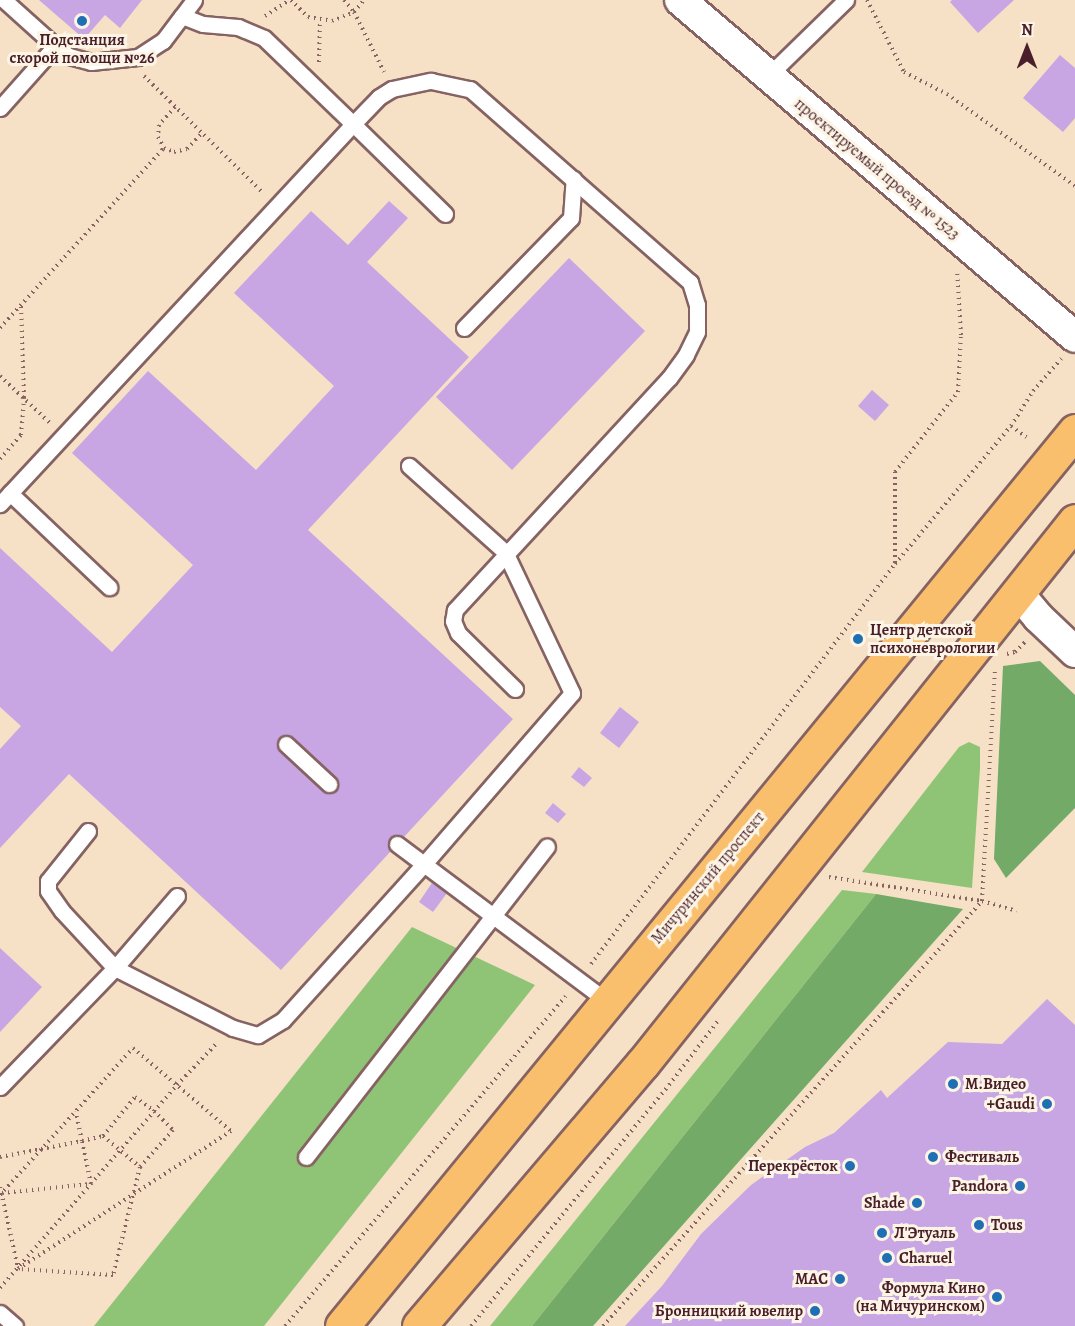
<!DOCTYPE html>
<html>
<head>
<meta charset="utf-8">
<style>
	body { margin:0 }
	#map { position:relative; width:1075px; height:1326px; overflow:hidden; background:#f6e1c7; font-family:Alegreya,serif }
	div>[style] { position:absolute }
	.green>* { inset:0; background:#8fc476 }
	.forest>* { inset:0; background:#73aa67 }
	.building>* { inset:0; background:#c8a5e3 }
	.path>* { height:4px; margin-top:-2px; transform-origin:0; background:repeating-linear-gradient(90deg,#866362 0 1.5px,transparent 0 6px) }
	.roads { filter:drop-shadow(2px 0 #866362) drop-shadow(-2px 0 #866362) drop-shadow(0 2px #866362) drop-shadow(0 -2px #866362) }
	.service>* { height:15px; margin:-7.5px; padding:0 7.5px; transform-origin:7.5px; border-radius:7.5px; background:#fff }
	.minor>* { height:30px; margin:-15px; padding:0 15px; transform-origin:15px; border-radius:15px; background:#fff }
	.primary>* { height:33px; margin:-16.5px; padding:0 16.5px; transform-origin:16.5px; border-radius:16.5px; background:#f9bf6d }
	.dots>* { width:16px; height:16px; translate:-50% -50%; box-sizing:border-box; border:3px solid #fcf5e5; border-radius:50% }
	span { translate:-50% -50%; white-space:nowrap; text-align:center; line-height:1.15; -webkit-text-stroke:6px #fcf5e5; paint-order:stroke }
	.poi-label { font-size:16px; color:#4a1f2b; font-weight:700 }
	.left { translate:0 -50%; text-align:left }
	.right { translate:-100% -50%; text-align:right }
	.street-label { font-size:16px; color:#4a1f2b }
	.north { position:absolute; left:997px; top:18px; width:60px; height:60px; -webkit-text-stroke:4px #fcf5e5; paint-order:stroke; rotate:0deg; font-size:16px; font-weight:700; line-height:24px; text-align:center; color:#4a1f2b }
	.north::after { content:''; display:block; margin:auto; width:21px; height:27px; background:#4a1f2b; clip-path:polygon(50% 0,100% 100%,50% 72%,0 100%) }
</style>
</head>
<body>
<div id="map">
	<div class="green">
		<i style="clip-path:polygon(969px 742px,980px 747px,980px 768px,972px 888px,862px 872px,959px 747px)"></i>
		<i style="clip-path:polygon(842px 890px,876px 894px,532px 1326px,490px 1326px)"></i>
		<i style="clip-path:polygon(412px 927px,535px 985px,264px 1326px,94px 1326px)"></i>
	</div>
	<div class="forest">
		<i style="clip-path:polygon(1040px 661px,1075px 695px,1075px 808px,1006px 878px,994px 859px,1003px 666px)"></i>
		<i style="clip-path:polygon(876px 894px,963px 909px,593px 1326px,532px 1326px)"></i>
	</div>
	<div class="building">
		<i style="clip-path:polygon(39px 0,142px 0,120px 28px,105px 15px,84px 39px)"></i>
		<i style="clip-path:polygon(952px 0,1014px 0,978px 33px,950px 2px)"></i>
		<i style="clip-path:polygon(1060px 55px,1075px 68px,1075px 118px,1063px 132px,1023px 98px)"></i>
		<i style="clip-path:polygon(389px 201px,408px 218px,367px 262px,469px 357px,308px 530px,513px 719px,281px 970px,69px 774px,0 848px,0 749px,21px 726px,0 707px,0 548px,112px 652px,193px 565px,72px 453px,148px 371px,256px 470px,334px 386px,234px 293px,311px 211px,348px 245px)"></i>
		<i style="clip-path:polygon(569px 258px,645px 331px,512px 470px,436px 397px)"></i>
		<i style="clip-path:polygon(872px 390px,889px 405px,875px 421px,858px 406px)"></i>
		<i style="clip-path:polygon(620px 707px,639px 722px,619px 748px,600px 733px)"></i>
		<i style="clip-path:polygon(579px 767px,592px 778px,584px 787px,571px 777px)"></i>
		<i style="clip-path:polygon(553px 803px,566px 814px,558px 823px,545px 813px)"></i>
		<i style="clip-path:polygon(432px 883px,447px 893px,433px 912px,419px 902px)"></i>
		<i style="clip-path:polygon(0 948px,42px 987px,0 1032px)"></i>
		<i style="clip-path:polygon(1047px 999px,1075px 1025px,1075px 1326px,625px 1326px,662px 1286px,701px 1234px,751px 1185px,805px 1147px,834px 1133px,881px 1090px,887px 1098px,948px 1042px,1002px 1044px)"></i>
	</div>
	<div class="path">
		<i style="left:291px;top:0;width:24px;rotate:45deg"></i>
		<i style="left:308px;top:17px;width:24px;rotate:9deg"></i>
		<i style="left:332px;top:21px;width:24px;rotate:-22deg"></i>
		<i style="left:354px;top:12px;width:16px;rotate:-50deg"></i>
		<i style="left:344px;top:0;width:16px;rotate:50deg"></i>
		<i style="left:354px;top:12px;width:67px;rotate:63.4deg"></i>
		<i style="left:867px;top:0;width:81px;rotate:62.8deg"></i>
		<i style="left:904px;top:72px;width:48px;rotate:27.1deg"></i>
		<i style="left:947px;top:94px;width:158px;rotate:35.7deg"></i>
		<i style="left:265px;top:16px;width:30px;rotate:-33deg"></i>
		<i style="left:319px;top:62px;width:41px;rotate:-88.6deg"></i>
		<i style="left:144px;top:76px;width:167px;rotate:44.5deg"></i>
		<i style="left:175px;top:107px;width:24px;rotate:132deg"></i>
		<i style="left:159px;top:125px;width:12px;rotate:95deg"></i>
		<i style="left:158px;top:137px;width:13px;rotate:61deg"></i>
		<i style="left:164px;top:148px;width:11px;rotate:22deg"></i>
		<i style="left:174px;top:152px;width:13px;rotate:-13deg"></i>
		<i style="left:187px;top:149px;width:22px;rotate:-47deg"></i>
		<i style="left:0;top:328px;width:244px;rotate:-47.7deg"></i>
		<i style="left:0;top:376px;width:69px;rotate:43.2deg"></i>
		<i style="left:1011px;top:426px;width:19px;rotate:36deg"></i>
		<i style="left:0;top:459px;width:32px;rotate:-49deg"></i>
		<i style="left:21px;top:435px;width:37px;rotate:-85deg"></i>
		<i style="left:24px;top:398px;width:92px;rotate:-91.9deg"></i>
		<i style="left:895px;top:563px;width:91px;rotate:-90deg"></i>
		<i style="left:895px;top:472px;width:102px;rotate:-51.8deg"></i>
		<i style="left:958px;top:392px;width:57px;rotate:-87deg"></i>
		<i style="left:961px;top:335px;width:63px;rotate:-93.6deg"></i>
		<i style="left:1007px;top:654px;width:8px;rotate:-14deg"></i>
		<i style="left:1015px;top:652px;width:14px;rotate:-45deg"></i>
		<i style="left:829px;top:877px;width:155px;rotate:8.9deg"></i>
		<i style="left:982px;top:901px;width:36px;rotate:16deg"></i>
		<i style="left:591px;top:964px;width:502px;rotate:-52.77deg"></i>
		<i style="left:895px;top:564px;width:180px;rotate:-50deg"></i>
		<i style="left:1011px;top:426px;width:41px;rotate:-57.8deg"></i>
		<i style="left:1033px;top:391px;width:43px;rotate:-48.8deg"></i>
		<i style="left:103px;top:1136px;width:50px;rotate:-50.6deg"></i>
		<i style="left:135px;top:1097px;width:24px;rotate:36deg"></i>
		<i style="left:154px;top:1111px;width:27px;rotate:45deg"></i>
		<i style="left:173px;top:1130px;width:50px;rotate:131.7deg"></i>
		<i style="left:0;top:1157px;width:84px;rotate:-11deg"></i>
		<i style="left:82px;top:1141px;width:30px;rotate:-102deg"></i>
		<i style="left:0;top:1187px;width:83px;rotate:77.5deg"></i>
		<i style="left:2px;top:1193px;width:89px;rotate:-5.8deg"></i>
		<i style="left:91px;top:1184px;width:44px;rotate:-101.8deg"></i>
		<i style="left:82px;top:1141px;width:22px;rotate:-13deg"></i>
		<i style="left:103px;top:1136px;width:48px;rotate:40deg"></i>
		<i style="left:140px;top:1167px;width:111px;rotate:104deg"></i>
		<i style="left:113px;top:1275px;width:94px;rotate:-176.3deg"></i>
		<i style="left:0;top:1195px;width:198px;rotate:-47.9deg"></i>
		<i style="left:133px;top:1048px;width:128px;rotate:40.3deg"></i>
		<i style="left:231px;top:1131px;width:254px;rotate:147.1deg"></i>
		<i style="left:0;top:1288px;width:269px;rotate:-48.9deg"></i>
		<i style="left:177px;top:1085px;width:58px;rotate:-46.4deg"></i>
		<i style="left:285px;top:1326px;width:433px;rotate:-49.6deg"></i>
		<i style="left:471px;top:1326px;width:312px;rotate:-50.6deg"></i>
		<i style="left:669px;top:1085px;width:81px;rotate:-52.6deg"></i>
		<i style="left:603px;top:1326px;width:569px;rotate:-48.27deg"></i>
		<i style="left:982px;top:901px;width:231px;rotate:-86.8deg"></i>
	</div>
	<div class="roads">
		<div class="service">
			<i style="left:4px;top:0;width:69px;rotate:42deg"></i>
			<i style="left:182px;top:16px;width:20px;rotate:-53deg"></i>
			<i style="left:768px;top:76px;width:109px;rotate:-44.3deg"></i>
			<i style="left:0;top:108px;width:83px;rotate:-48.4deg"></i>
			<i style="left:55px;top:46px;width:17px;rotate:36deg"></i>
			<i style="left:69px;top:56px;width:23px;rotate:15deg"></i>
			<i style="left:91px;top:62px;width:47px;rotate:-6.1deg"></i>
			<i style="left:138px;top:57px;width:30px;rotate:-33deg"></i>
			<i style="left:163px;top:41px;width:31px;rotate:-53deg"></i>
			<i style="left:182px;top:16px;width:22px;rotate:21deg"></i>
			<i style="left:203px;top:24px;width:35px;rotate:5deg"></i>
			<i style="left:238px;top:27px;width:28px;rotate:23deg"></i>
			<i style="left:264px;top:38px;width:124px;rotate:44deg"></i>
			<i style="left:353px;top:124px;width:519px;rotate:132.89deg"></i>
			<i style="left:445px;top:214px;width:129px;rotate:-135.6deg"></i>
			<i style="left:353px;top:124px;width:37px;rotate:-46deg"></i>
			<i style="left:379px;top:97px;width:15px;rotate:-32deg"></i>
			<i style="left:392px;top:89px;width:40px;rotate:-12deg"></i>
			<i style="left:431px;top:81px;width:40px;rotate:12deg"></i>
			<i style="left:470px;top:89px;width:293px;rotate:41.3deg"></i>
			<i style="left:690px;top:282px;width:24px;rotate:73deg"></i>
			<i style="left:697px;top:305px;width:27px;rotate:90deg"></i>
			<i style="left:697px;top:332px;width:25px;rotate:116deg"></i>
			<i style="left:686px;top:355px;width:29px;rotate:126deg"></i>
			<i style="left:669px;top:378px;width:316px;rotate:132.7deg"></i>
			<i style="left:455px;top:610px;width:11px;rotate:100deg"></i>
			<i style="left:453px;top:621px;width:13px;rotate:67deg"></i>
			<i style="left:458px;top:633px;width:80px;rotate:44.5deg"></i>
			<i style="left:464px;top:328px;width:153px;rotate:-45.8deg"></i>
			<i style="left:571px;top:218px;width:39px;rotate:-86deg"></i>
			<i style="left:10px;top:493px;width:137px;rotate:43.5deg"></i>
			<i style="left:286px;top:744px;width:59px;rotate:42.9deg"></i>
			<i style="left:88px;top:831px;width:64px;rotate:128.7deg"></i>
			<i style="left:48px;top:881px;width:10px;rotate:90deg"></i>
			<i style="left:48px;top:891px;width:24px;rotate:55deg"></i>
			<i style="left:62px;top:911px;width:78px;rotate:47.1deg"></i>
			<i style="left:115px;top:968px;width:95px;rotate:-49.3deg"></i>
			<i style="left:397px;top:844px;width:262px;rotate:36.8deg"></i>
			<i style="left:0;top:1087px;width:165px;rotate:-46deg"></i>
			<i style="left:115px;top:968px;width:132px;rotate:27deg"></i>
			<i style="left:233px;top:1028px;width:26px;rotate:16deg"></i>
			<i style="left:258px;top:1035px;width:29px;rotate:-31deg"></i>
			<i style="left:283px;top:1020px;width:210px;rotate:-47.9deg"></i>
			<i style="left:424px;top:864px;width:226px;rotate:-49.1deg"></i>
			<i style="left:572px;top:693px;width:156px;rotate:-115.4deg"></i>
			<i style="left:505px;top:552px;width:129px;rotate:-138.1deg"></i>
			<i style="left:306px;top:1157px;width:393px;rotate:-52.2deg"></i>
			<i style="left:0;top:1313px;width:20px;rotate:41deg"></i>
		</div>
		<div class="minor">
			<i style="left:680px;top:0;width:519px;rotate:40.47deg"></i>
			<i style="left:1018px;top:593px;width:31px;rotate:50deg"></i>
			<i style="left:1038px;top:617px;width:51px;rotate:43.4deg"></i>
		</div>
		<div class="primary">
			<i style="left:342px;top:1326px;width:1157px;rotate:-50.68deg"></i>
			<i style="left:419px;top:1326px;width:345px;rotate:-49.6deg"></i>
			<i style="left:643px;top:1063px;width:693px;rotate:-51.44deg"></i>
		</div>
	</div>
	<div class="dots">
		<i style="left:82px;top:21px;background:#1f6fb2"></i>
		<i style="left:858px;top:639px;background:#1f6fb2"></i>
		<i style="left:953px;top:1084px;background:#1f6fb2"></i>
		<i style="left:1047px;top:1104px;background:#1f6fb2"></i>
		<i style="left:933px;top:1157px;background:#1f6fb2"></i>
		<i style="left:850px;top:1166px;background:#1f6fb2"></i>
		<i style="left:1020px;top:1186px;background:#1f6fb2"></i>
		<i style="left:917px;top:1203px;background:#1f6fb2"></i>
		<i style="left:979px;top:1225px;background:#1f6fb2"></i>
		<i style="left:882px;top:1233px;background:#1f6fb2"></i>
		<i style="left:887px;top:1258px;background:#1f6fb2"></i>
		<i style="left:840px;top:1279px;background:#1f6fb2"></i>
		<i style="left:997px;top:1297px;background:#1f6fb2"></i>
		<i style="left:815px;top:1311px;background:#1f6fb2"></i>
	</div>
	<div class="poi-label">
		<span style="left:82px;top:49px">Подстанция<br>скорой помощи №26</span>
		<span class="left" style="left:870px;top:639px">Центр детской<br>психоневрологии</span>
		<span class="left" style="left:965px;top:1084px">М.Видео</span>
		<span class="right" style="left:1035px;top:1104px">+Gaudi</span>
		<span class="left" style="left:945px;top:1157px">Фестиваль</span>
		<span class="right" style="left:838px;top:1166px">Перекрёсток</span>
		<span class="right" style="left:1008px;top:1186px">Pandora</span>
		<span class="right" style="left:905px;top:1203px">Shade</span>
		<span class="left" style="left:991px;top:1225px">Tous</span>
		<span class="left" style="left:894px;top:1233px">Л'Этуаль</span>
		<span class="left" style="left:899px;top:1258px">Charuel</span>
		<span class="right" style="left:828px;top:1279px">MAC</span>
		<span class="right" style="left:985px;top:1297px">Формула Кино<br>(на Мичуринском)</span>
		<span class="right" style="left:803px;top:1311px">Бронницкий ювелир</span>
	</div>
	<div class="street-label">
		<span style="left:877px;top:169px;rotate:40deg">проектируемый проезд № 1523</span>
		<span style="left:708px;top:878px;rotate:-50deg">Мичуринский проспект</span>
	</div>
	<div class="north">N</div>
</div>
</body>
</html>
